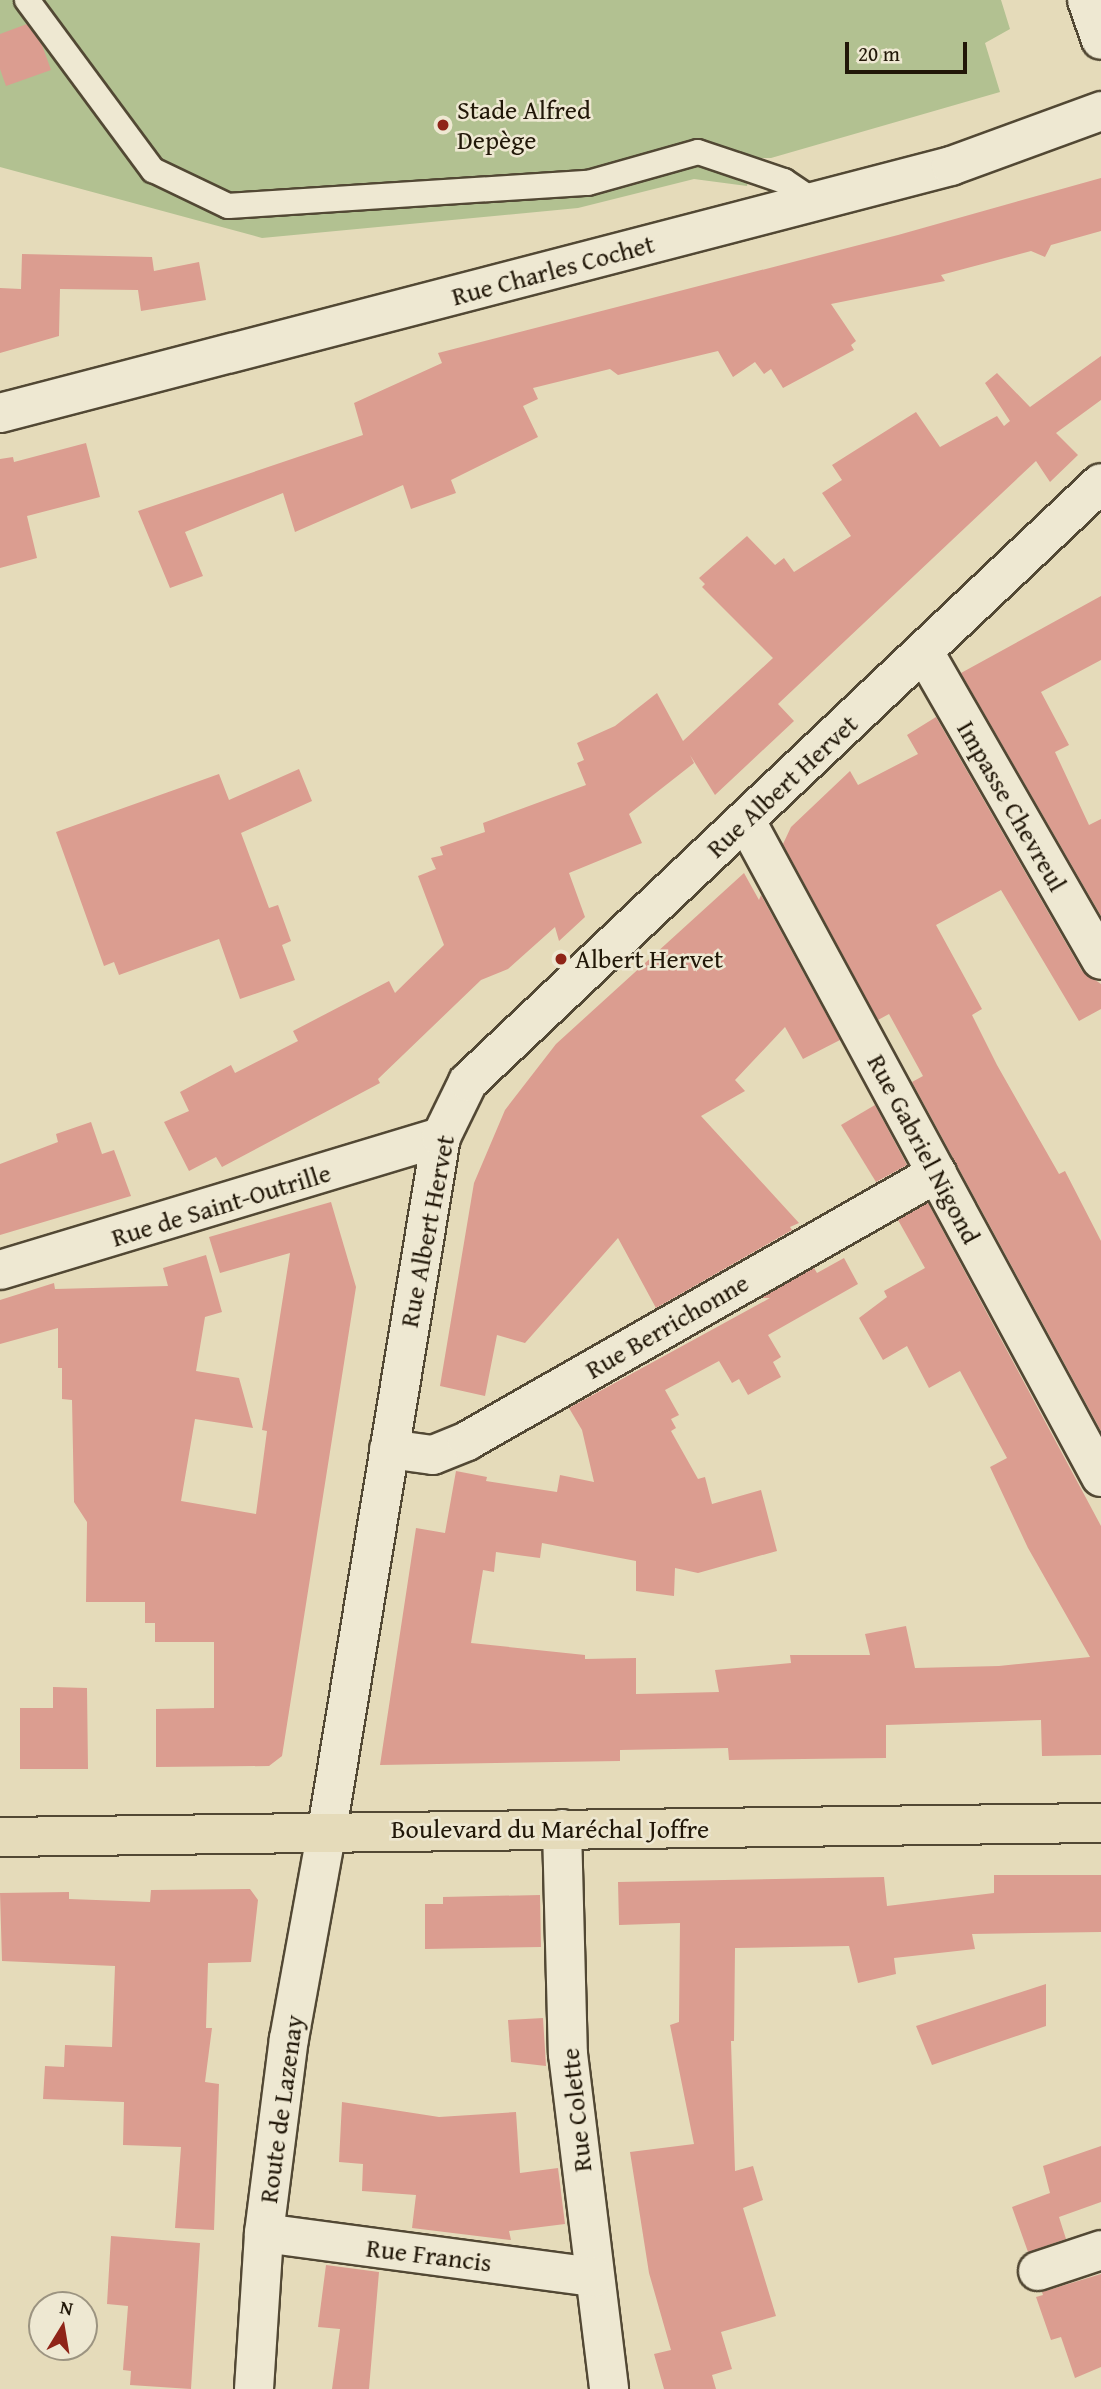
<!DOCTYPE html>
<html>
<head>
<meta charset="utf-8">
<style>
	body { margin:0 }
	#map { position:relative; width:1101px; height:2389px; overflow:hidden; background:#e5dbba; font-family:"Gentium Book Plus",serif }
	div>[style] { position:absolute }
	.green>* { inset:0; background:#b2c191 }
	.building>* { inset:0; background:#db9d90 }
	.roads { filter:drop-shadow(2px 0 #524834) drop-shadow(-2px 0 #524834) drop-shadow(0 2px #524834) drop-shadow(0 -2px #524834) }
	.service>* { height:24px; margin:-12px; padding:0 12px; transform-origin:12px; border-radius:12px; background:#eee8d2 }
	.minor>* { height:38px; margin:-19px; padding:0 19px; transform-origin:19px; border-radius:19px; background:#eee8d2 }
	.tertiary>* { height:38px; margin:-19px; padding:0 19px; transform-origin:19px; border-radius:19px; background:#eee8d2 }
	.primary>* { height:38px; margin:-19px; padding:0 19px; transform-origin:19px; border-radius:19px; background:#e5dbba }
	.dots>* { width:19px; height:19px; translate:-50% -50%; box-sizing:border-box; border:4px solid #eee8d2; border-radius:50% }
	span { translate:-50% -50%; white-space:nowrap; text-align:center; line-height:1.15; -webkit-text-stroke:5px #eee8d2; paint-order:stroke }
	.poi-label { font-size:26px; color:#211708 }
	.left { translate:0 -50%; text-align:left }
	.street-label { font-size:26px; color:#211708 }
	.north { position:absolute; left:28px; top:2291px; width:70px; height:70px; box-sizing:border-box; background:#eee8d2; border:2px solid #9c9481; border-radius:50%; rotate:11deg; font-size:19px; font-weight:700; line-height:28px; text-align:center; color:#211708 }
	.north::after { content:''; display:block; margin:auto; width:24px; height:32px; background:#8f2418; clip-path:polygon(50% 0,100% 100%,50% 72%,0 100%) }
	.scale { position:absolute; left:845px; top:42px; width:122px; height:32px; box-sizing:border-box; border:4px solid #211708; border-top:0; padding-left:9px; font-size:21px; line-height:24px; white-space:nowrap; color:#211708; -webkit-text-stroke:5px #eee8d2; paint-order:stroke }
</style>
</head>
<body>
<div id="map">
	<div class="green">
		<i style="clip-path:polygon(0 0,1001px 0,1010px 29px,985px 43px,1000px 92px,771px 158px,753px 158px,747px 186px,694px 179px,578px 208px,262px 238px,0 167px)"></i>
	</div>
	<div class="building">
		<i style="clip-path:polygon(27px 24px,42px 45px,51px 70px,6px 86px,0 69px,0 34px)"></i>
		<i style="clip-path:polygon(1101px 178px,1101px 231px,1051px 245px,1045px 257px,1031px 251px,941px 275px,945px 281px,831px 304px,856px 341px,851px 345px,854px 350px,783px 388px,771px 369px,764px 374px,755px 362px,733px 377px,718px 351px,618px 375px,610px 369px,533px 388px,538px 399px,523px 406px,538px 437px,451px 480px,456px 493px,411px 509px,403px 485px,295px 532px,283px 493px,185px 532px,203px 576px,170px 588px,138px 511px,363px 435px,354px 403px,442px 363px,438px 353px,898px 235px)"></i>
		<i style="clip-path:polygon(22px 254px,152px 257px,154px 271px,199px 262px,206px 300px,141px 311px,138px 290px,60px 289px,59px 336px,0 353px,0 288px,21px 289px)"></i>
		<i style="clip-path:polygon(1101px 356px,1101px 400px,1056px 433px,1078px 455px,1050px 482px,1036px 461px,778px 704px,794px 721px,715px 795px,690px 755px,694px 763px,629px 814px,642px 843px,569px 873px,585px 917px,559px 941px,555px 927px,508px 969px,481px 980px,378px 1079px,380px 1083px,222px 1167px,216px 1157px,189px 1171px,164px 1122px,189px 1111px,180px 1092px,231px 1065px,235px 1073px,298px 1041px,293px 1031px,389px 981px,395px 993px,444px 945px,418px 876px,436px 869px,431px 858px,443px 855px,440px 847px,485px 832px,483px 823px,586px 785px,577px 763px,584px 760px,577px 743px,615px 726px,657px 693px,683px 741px,773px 658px,702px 587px,705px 584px,699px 578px,747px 536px,775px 565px,784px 558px,794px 572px,851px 536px,822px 493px,842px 480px,832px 465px,916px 412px,940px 447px,997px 416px,1004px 426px,1010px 421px,985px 383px,997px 373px,1030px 407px)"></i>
		<i style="clip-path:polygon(86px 443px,100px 497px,27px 516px,37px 558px,0 568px,0 459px,13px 457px,14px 462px)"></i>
		<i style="clip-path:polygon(1101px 596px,1101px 660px,1041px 692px,1069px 745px,1055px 752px,1089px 825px,1101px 819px,1101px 916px,961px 673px)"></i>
		<i style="clip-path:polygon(936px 717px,1082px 971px,1101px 984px,1101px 1009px,1079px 1021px,1001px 890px,936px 925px,982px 1009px,972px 1015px,997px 1065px,1059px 1174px,1065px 1171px,1101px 1241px,1101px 1431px,912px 1082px,923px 1076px,889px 1014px,878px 1020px,783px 844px,791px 827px,850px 771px,858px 785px,918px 754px,907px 735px)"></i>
		<i style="clip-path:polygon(299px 769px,312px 801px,241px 833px,269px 908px,278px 905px,291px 941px,282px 945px,295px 980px,240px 999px,219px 939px,119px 975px,114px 962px,104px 966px,56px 832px,219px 774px,229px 800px)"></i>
		<i style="clip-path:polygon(744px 873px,759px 900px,761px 895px,840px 1040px,803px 1059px,785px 1027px,735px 1080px,745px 1091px,701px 1116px,799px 1223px,790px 1227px,792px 1230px,656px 1308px,618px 1238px,525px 1343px,497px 1335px,485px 1396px,440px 1386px,474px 1183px,505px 1110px,556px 1044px)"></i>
		<i style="clip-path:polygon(875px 1105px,907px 1165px,876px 1182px,841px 1125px)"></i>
		<i style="clip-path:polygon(91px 1122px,102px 1154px,114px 1150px,131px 1196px,0 1235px,0 1164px,58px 1142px,56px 1134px)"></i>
		<i style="clip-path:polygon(331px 1202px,356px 1287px,282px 1756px,269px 1766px,156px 1767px,156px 1709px,214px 1708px,214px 1642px,155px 1642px,155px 1623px,145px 1623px,145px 1602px,86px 1602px,87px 1522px,74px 1502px,72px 1400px,62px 1399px,62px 1368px,58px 1368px,58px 1328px,0 1344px,0 1300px,54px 1283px,55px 1289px,168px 1286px,163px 1268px,206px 1255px,222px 1312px,205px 1317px,196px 1371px,239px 1378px,253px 1428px,195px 1419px,181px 1501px,256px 1514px,267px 1431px,262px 1430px,290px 1253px,220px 1273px,209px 1237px)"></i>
		<i style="clip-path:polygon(928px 1203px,1101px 1526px,1101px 1755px,1042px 1756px,1041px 1720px,886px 1725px,886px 1758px,729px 1760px,728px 1748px,620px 1750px,620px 1761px,380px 1765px,416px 1528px,445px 1533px,456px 1471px,487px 1477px,486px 1481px,557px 1492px,560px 1475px,594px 1482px,582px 1430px,569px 1408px,770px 1298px,761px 1298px,814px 1268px,817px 1273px,844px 1258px,858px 1284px,768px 1335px,781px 1357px,773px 1362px,781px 1377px,748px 1395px,739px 1379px,732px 1383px,719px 1361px,665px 1390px,679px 1415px,671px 1419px,676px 1428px,671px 1431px,698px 1479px,705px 1477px,712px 1504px,761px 1490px,777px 1551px,698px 1573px,675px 1568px,674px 1596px,636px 1591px,636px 1561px,542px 1543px,540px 1558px,496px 1552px,494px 1572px,483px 1570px,471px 1643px,585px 1655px,585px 1659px,636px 1658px,636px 1694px,719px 1692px,715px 1670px,791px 1663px,790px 1655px,870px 1655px,865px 1634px,906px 1626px,915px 1668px,999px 1666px,1090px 1657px,1028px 1548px,990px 1467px,1007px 1458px,960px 1371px,929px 1388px,907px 1346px,883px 1360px,859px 1318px,887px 1297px,884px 1291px,925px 1268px,898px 1220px)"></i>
		<i style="clip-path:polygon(53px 1687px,87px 1688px,88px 1769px,20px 1769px,20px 1708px,53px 1708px)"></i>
		<i style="clip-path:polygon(994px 1875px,1101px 1875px,1101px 1932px,972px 1934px,975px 1949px,894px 1958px,896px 1974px,858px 1983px,849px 1946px,735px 1948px,734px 2041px,731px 2041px,735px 2171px,753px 2166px,763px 2200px,743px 2208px,776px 2316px,721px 2332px,732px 2369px,712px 2375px,716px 2389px,664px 2389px,654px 2354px,671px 2350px,649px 2273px,630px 2152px,694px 2144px,670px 2025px,679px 2022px,680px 1923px,619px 1925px,618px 1882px,884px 1877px,887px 1906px,994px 1893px)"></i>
		<i style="clip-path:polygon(250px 1889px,258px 1900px,251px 1962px,208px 1963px,206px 2028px,212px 2028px,205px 2082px,219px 2084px,214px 2230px,175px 2228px,181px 2147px,123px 2145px,124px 2102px,43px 2099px,45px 2066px,64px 2067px,65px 2045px,112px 2047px,115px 1966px,2px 1961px,0 1893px,69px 1892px,69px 1899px,150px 1902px,151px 1890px)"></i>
		<i style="clip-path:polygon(540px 1895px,541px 1947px,425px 1949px,425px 1904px,443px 1904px,443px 1897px)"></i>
		<i style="clip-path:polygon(1046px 1984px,1046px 2026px,932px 2065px,916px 2026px)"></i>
		<i style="clip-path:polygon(543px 2018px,546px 2066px,511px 2062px,508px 2020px)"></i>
		<i style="clip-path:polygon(342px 2102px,439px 2117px,516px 2112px,520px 2173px,558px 2168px,565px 2224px,509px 2231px,511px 2240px,412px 2228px,416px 2195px,362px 2191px,363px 2164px,339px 2162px)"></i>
		<i style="clip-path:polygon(1101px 2146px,1101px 2202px,1059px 2217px,1066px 2239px,1028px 2252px,1012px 2207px,1050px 2193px,1043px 2166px)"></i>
		<i style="clip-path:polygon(111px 2236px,200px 2243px,191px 2389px,130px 2385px,131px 2371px,123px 2370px,128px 2306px,107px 2304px)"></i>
		<i style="clip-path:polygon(326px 2265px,379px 2272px,369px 2389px,332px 2389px,340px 2329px,318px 2327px)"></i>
		<i style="clip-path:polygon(1101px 2274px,1101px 2367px,1075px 2378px,1061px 2337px,1051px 2340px,1036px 2297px,1043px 2295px,1042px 2292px)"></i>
	</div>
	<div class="roads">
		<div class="service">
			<i style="left:27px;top:0;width:212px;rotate:53.5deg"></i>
			<i style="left:153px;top:170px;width:83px;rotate:25.6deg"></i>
			<i style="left:228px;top:206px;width:361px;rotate:-3.7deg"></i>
			<i style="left:588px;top:183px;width:114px;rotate:-15.7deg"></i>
			<i style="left:698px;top:152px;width:91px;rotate:18.6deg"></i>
			<i style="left:784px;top:181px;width:34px;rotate:34deg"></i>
		</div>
		<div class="minor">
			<i style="left:1087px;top:0;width:42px;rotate:70.7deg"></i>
			<i style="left:0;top:413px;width:983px;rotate:-14.56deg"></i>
			<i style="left:951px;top:166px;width:160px;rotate:-20.1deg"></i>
			<i style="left:924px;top:652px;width:355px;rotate:60.1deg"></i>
			<i style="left:746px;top:821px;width:746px;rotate:61.58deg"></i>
			<i style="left:0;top:1270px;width:461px;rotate:-16.8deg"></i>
			<i style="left:389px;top:1449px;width:44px;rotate:7.8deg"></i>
			<i style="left:433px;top:1455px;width:37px;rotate:-22deg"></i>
			<i style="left:467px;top:1441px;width:541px;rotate:-29.69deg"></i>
			<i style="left:562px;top:1829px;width:225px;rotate:88.5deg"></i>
			<i style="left:568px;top:2054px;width:337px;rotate:83deg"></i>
			<i style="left:327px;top:1830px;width:702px;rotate:-80.66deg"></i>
			<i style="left:441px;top:1137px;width:61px;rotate:-63.9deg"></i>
			<i style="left:468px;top:1082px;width:871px;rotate:-43.42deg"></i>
			<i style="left:264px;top:2233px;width:333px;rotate:7.6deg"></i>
			<i style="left:1038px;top:2271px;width:66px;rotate:-18.4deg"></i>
		</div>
		<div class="tertiary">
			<i style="left:254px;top:2389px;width:156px;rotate:-86.3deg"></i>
			<i style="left:264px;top:2233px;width:196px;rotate:-82.7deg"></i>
			<i style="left:289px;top:2039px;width:212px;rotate:-79.7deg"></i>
		</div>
		<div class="primary">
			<i style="left:0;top:1837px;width:1101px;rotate:-0.73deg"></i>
		</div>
	</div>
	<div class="dots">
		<i style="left:443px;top:125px;background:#8f2418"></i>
		<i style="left:561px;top:959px;background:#8f2418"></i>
	</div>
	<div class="poi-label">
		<span class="left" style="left:457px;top:125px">Stade Alfred<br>Depège</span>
		<span class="left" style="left:575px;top:959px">Albert Hervet</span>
	</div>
	<div class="street-label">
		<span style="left:553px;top:270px;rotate:-15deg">Rue Charles Cochet</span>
		<span style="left:782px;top:786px;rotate:-43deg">Rue Albert Hervet</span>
		<span style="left:1012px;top:806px;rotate:60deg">Impasse Chevreul</span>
		<span style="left:924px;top:1149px;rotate:62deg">Rue Gabriel Nigond</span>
		<span style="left:221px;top:1205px;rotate:-17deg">Rue de Saint-Outrille</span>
		<span style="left:427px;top:1231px;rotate:-79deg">Rue Albert Hervet</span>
		<span style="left:667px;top:1326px;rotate:-30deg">Rue Berrichonne</span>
		<span style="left:550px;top:1829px">Boulevard du Maréchal Joffre</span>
		<span style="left:281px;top:2109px;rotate:-82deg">Route de Lazenay</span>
		<span style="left:576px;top:2110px;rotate:-96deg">Rue Colette</span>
		<span style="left:429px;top:2255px;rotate:7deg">Rue Francis</span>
	</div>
	<div class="north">N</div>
	<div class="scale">20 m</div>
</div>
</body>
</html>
